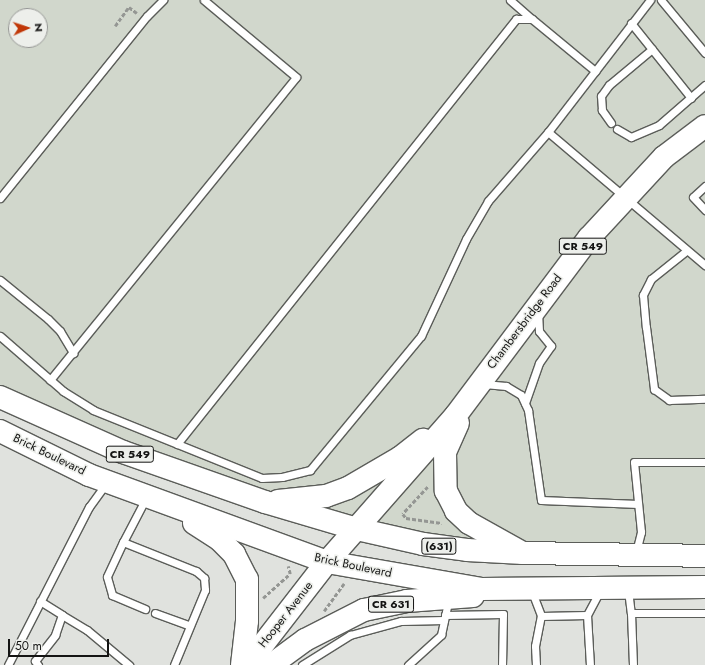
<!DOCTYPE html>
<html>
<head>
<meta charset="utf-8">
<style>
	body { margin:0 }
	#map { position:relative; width:705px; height:665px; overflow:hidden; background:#e0e2de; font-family:Jost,sans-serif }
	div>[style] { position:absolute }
	.built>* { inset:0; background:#d1d7cc }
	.path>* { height:2.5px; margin-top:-1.25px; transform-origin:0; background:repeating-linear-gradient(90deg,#949693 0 4px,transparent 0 6px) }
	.roads { filter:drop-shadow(1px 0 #5b5d59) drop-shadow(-1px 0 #5b5d59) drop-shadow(0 1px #5b5d59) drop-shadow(0 -1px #5b5d59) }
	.lane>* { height:7px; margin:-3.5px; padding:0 3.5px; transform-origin:3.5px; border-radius:3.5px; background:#fff }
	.primary>* { height:22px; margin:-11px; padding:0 11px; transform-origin:11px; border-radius:11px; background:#fff }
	span { translate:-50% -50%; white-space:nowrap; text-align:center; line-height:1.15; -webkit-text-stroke:3px #edefeb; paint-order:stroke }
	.shield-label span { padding:1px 3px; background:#edefeb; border:1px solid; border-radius:3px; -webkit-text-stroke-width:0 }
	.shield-label { font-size:11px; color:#141413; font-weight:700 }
	.street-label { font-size:12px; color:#141413 }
	.north { position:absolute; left:8px; top:8px; width:40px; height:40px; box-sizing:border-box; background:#edefeb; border:1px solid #969795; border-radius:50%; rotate:87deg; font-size:11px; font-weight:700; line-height:16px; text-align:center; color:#141413 }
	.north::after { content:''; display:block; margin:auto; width:14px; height:18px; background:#c13808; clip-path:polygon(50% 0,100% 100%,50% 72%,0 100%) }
	.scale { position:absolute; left:8px; top:639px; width:101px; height:18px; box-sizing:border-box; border:2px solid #141413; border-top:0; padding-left:5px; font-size:12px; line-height:14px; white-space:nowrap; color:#141413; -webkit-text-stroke:3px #edefeb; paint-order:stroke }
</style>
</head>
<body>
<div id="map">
	<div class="built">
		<i style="clip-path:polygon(evenodd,0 0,705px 0,705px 556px,523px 553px,357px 529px,0 397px,0 0,16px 16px,40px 16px,40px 40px,16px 40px,16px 16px)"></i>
	</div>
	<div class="path">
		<i style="left:115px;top:26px;width:24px;rotate:-54deg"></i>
		<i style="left:129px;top:7px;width:10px;rotate:37deg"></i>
		<i style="left:428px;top:487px;width:37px;rotate:133deg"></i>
		<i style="left:403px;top:514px;width:5px;rotate:53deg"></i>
		<i style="left:406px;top:518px;width:36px;rotate:8deg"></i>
		<i style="left:263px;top:598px;width:36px;rotate:-42deg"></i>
		<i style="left:290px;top:574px;width:8px;rotate:-104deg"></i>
		<i style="left:324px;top:611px;width:34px;rotate:-54deg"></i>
	</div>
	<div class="roads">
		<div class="lane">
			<i style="left:510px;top:0;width:29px;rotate:41deg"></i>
			<i style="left:661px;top:0;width:69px;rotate:50.3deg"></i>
			<i style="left:631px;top:23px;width:96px;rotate:51.3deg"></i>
			<i style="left:611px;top:123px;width:16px;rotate:-125deg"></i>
			<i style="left:602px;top:110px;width:14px;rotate:-94deg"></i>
			<i style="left:601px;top:96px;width:14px;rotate:-54deg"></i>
			<i style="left:609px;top:85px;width:56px;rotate:-39.9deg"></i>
			<i style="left:617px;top:129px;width:16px;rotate:30deg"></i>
			<i style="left:631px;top:137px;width:30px;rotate:-23deg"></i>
			<i style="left:659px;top:125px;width:61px;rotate:-41deg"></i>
			<i style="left:548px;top:132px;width:206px;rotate:40.3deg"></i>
			<i style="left:705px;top:186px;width:16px;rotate:137deg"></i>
			<i style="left:693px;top:197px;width:18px;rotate:47deg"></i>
			<i style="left:0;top:198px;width:234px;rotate:-51.1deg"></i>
			<i style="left:147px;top:16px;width:23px;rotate:-45deg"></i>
			<i style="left:686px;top:251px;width:45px;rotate:141.3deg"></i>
			<i style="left:651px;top:279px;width:18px;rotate:117deg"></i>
			<i style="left:643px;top:295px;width:32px;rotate:85deg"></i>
			<i style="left:646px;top:327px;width:63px;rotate:82.6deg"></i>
			<i style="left:654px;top:389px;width:19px;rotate:36deg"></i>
			<i style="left:669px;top:400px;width:36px;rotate:-2deg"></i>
			<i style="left:0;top:280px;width:62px;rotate:39.1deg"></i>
			<i style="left:48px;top:319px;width:17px;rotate:45deg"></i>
			<i style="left:60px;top:331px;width:26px;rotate:59deg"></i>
			<i style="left:0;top:336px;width:84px;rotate:41.1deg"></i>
			<i style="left:63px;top:391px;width:36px;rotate:32deg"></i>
			<i style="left:93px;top:410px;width:182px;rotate:21.9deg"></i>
			<i style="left:262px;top:478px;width:20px;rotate:-3deg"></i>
			<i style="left:282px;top:477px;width:29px;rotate:-14deg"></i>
			<i style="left:310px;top:470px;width:174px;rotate:-50.4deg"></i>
			<i style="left:421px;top:336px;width:107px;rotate:-65.1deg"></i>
			<i style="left:466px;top:239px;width:44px;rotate:-59.9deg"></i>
			<i style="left:488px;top:201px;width:91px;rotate:-49deg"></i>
			<i style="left:548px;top:132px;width:167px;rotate:-52.3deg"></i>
			<i style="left:50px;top:380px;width:390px;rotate:-50.9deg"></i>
			<i style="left:296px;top:77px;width:120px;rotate:-140.1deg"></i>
			<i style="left:484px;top:384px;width:22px;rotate:5deg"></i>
			<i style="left:506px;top:386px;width:17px;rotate:31deg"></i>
			<i style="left:521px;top:395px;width:17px;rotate:65deg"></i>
			<i style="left:528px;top:410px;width:91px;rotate:81.8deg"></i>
			<i style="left:541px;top:500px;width:97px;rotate:2.4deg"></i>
			<i style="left:525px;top:403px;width:42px;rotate:-70.7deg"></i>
			<i style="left:539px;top:363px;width:21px;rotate:-55deg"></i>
			<i style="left:551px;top:346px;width:19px;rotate:-129deg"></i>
			<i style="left:539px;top:331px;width:17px;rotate:-93deg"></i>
			<i style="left:177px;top:444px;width:544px;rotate:-51.42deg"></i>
			<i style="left:516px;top:19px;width:16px"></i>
			<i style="left:532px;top:19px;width:82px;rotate:39.5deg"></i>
			<i style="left:146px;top:498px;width:50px;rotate:117.6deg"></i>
			<i style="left:123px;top:542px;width:79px;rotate:21.7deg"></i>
			<i style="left:196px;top:571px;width:11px;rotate:41deg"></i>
			<i style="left:204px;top:578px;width:12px;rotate:85deg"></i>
			<i style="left:205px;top:590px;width:81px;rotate:112.5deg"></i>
			<i style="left:123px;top:542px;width:38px;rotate:115deg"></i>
			<i style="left:107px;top:577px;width:19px;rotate:74deg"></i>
			<i style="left:112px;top:595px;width:36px;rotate:23deg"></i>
			<i style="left:636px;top:552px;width:21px;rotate:-76deg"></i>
			<i style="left:641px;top:532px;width:70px;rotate:-95.7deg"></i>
			<i style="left:634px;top:462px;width:71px"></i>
			<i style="left:628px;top:590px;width:23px;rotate:83deg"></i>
			<i style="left:631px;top:613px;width:74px"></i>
			<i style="left:532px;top:592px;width:26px;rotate:69deg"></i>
			<i style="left:541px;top:616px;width:46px;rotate:-1.2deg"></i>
			<i style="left:587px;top:615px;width:26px;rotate:-62deg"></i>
			<i style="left:40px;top:601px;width:26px;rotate:32deg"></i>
			<i style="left:155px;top:613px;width:37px;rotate:20deg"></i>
			<i style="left:631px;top:613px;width:52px;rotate:87.8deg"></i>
			<i style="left:445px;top:615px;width:58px;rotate:-1deg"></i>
			<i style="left:503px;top:614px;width:51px;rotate:91.1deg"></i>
			<i style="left:587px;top:615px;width:50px;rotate:86.6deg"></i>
			<i style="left:8px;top:665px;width:178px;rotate:-62.9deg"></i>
			<i style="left:89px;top:507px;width:29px;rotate:-54deg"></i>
			<i style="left:38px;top:665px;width:5px;rotate:-127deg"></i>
			<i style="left:35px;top:661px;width:33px;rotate:-52deg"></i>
			<i style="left:55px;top:635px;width:21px;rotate:-71deg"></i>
			<i style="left:62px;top:615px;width:29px;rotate:31deg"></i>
			<i style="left:87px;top:630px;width:55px;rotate:39.8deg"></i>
			<i style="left:302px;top:665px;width:57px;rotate:-32deg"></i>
			<i style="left:350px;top:635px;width:53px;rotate:-15.4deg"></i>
			<i style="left:401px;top:621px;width:43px;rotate:-1.3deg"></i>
			<i style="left:408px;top:665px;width:45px;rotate:-42.3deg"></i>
			<i style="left:441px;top:635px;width:35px;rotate:-78deg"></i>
			<i style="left:536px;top:665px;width:19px;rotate:-93deg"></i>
			<i style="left:535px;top:646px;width:31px;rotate:-79deg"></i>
		</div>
		<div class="primary">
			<i style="left:0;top:397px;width:135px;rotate:24.1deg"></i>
			<i style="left:123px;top:452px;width:151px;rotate:19.4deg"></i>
			<i style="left:265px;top:502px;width:96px;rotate:16.4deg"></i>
			<i style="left:357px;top:529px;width:68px;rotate:12.8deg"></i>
			<i style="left:423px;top:544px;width:44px;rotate:7.8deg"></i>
			<i style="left:467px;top:550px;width:56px;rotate:3.1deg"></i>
			<i style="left:523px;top:553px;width:182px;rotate:0.9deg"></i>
			<i style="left:458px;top:423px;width:32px;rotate:114deg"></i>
			<i style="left:445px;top:452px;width:39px;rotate:89deg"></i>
			<i style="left:446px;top:491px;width:22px;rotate:63deg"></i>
			<i style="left:456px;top:511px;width:18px;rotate:43deg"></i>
			<i style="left:469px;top:523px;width:57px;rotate:29.2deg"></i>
			<i style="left:0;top:431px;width:99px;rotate:26.3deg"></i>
			<i style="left:89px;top:475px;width:253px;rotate:20.1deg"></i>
			<i style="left:327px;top:562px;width:156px;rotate:9.9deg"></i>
			<i style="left:481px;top:589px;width:224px;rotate:-0.5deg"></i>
			<i style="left:278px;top:501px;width:48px;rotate:-5.9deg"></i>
			<i style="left:326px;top:496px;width:23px;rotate:-20deg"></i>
			<i style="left:348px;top:488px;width:61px;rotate:-30.3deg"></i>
			<i style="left:401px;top:457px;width:28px;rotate:-38deg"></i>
			<i style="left:194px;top:523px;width:31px;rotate:33deg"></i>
			<i style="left:220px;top:540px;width:20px;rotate:45deg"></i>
			<i style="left:234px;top:554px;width:28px;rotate:63deg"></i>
			<i style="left:247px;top:579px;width:42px;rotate:90deg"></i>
			<i style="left:247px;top:621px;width:44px;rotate:96.5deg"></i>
			<i style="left:247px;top:665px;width:130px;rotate:-52.2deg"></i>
			<i style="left:327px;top:562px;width:196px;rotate:-48.7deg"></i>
			<i style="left:456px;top:415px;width:221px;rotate:-53.1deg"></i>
			<i style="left:589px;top:238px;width:110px;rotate:-47.2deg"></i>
			<i style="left:664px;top:157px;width:51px;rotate:-37.1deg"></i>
			<i style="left:271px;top:665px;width:42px;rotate:-36.3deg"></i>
			<i style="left:305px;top:640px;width:66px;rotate:-27deg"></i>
			<i style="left:364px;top:610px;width:44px;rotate:-11.8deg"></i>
			<i style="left:407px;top:601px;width:66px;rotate:-4.3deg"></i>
		</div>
	</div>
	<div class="shield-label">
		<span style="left:583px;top:246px">CR 549</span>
		<span style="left:130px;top:454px">CR 549</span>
		<span style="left:439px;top:546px">(631)</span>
		<span style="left:391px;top:604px">CR 631</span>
	</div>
	<div class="street-label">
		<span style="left:525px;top:322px;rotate:-53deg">Chambersbridge Road</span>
		<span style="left:49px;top:455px;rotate:26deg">Brick Boulevard</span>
		<span style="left:353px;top:566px;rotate:12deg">Brick Boulevard</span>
		<span style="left:286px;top:615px;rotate:-52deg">Hooper Avenue</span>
	</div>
	<div class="north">N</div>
	<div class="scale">50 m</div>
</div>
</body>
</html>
